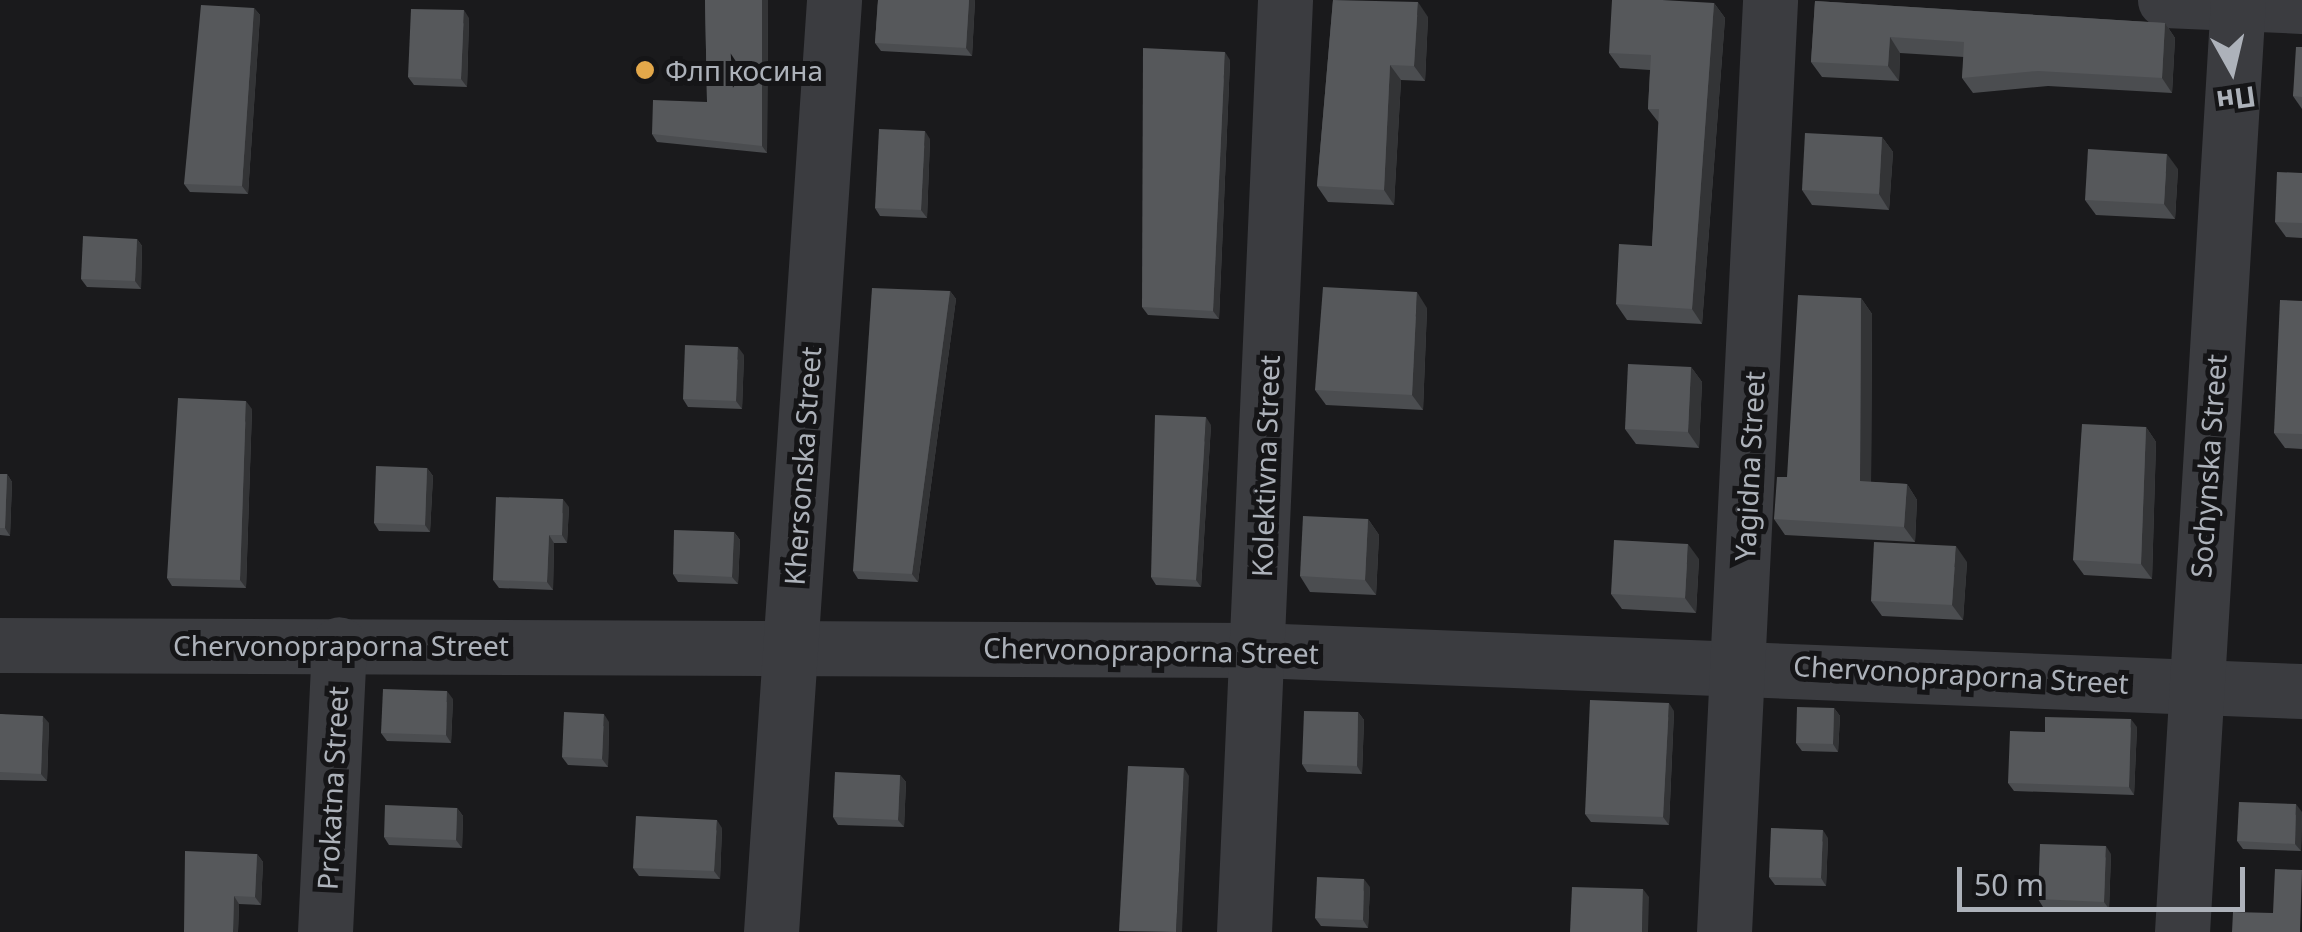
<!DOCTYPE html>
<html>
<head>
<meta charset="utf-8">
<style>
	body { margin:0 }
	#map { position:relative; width:2302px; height:932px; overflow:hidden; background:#1a1a1c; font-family:"Noto Sans",sans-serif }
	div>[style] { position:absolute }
	.minor>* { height:55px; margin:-27.5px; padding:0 27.5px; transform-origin:27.5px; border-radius:27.5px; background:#3b3c40 }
	.wall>* { inset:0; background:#4b4d50 }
	.shaded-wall>* { inset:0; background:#333436 }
	.building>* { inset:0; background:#56585b }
	.dots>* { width:28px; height:28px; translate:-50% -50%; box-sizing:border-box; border:5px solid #151517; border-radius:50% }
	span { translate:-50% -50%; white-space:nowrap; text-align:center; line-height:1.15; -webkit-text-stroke:10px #151517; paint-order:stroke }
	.poi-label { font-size:28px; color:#adb2ba }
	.left { translate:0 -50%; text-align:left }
	.street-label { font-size:28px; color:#adb2ba }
	.north { position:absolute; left:2182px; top:20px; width:100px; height:100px; -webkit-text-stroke:8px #151517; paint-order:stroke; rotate:172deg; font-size:28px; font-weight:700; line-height:40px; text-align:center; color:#adb2ba }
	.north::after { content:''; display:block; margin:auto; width:35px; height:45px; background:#adb2ba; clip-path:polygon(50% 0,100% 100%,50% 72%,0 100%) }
	.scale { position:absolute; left:1957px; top:867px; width:288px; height:45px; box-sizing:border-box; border:5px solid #adb2ba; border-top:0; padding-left:12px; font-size:30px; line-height:35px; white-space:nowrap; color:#adb2ba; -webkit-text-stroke:8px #151517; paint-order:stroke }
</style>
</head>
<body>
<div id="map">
	<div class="minor">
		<i style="left:2165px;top:0;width:137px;rotate:2.5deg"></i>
		<i style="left:0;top:645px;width:1257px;rotate:0.23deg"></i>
		<i style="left:1257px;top:650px;width:1046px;rotate:2.25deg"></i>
		<i style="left:325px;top:932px;width:288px;rotate:-87.2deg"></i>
		<i style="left:771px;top:932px;width:934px;rotate:-86.13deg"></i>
		<i style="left:1244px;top:932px;width:933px;rotate:-87.48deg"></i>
		<i style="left:1724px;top:932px;width:933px;rotate:-87.17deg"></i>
		<i style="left:2182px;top:932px;width:934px;rotate:-86.56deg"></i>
	</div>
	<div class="wall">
		<i style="clip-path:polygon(705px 0,768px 0,767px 153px,657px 142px,652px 134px,707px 102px)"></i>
		<i style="clip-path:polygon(878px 0,975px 0,972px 56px,881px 51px,875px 43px)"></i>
		<i style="clip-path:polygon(1333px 0,1428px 17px,1425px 81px,1401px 80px,1394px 205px,1328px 202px,1317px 186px)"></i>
		<i style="clip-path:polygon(1815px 1px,2165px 23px,2175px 38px,2172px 93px,2048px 86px,1973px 93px,1962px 78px,1964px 57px,1900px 53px,1899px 81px,1822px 77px,1811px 62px)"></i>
		<i style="clip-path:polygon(1714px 3px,1725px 18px,1702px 324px,1627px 320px,1616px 304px,1652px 246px,1659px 123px,1648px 109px,1650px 70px,1620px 68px,1609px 53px)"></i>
		<i style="clip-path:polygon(254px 8px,260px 15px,248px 194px,190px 192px,184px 184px)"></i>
		<i style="clip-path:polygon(469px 18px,467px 87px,414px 85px,408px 77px)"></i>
		<i style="clip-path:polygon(2302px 47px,2302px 109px,2293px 96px)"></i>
		<i style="clip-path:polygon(1230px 60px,1219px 319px,1148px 315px,1142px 307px)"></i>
		<i style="clip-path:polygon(1882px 137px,1893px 152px,1889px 210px,1812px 205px,1802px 190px)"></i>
		<i style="clip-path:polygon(930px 139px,927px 218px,880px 216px,875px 208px)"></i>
		<i style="clip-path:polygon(2178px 169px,2175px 219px,2096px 215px,2085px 200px)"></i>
		<i style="clip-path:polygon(2302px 173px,2302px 238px,2286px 237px,2275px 222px)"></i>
		<i style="clip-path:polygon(137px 239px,142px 246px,141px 289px,87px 287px,81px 279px)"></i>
		<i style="clip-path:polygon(950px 291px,956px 299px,918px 582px,858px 579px,853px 571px)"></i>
		<i style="clip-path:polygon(1861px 298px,1872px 314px,1871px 482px,1907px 484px,1917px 500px,1915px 542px,1785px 535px,1774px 519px,1787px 477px)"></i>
		<i style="clip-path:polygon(2302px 301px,2302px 449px,2285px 448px,2274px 433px)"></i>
		<i style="clip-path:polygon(1427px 308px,1423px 410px,1326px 405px,1315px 390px)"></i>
		<i style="clip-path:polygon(744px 355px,742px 409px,688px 407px,683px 399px)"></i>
		<i style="clip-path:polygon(1691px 367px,1702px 382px,1699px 448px,1636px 444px,1625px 429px)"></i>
		<i style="clip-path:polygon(252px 409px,246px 588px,172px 586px,167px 578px)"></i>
		<i style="clip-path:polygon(1211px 425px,1201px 587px,1156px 585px,1151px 577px)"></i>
		<i style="clip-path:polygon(2146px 427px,2156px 442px,2152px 579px,2084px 575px,2073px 560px)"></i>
		<i style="clip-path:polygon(427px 468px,433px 476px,430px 532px,379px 531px,374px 523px)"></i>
		<i style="clip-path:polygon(0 474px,7px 474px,12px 482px,10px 536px,0 535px)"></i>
		<i style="clip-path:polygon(569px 507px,567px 543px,554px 543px,553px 590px,499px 588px,493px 580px)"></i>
		<i style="clip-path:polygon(1368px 519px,1379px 535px,1376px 595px,1310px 592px,1300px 576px)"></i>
		<i style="clip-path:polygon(734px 532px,740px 540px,738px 584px,678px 582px,673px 574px)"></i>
		<i style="clip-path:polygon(1699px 559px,1696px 613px,1622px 609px,1611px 594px)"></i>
		<i style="clip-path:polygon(1967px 562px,1963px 620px,1882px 616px,1871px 601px)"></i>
		<i style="clip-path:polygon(453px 699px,451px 743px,387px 741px,381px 733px)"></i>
		<i style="clip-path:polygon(1834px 708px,1840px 716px,1838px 752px,1802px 751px,1796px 743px)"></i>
		<i style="clip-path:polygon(1674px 711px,1669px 825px,1591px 822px,1585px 814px)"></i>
		<i style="clip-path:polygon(1358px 712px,1364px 720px,1362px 774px,1307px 772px,1302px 764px)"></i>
		<i style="clip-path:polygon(0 714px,49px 723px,47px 781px,0 780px)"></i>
		<i style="clip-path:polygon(609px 722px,608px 767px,568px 765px,562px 757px)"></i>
		<i style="clip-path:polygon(2137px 727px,2134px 795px,2014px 791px,2008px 783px,2045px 732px)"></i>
		<i style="clip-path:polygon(900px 775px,906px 782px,904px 827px,838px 825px,833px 817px)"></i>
		<i style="clip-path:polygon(457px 808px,463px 816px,462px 848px,389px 845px,384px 837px)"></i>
		<i style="clip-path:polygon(2302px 812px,2301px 851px,2243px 849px,2237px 841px)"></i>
		<i style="clip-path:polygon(722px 828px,720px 879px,639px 876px,633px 868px)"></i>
		<i style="clip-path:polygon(1828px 838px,1826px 886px,1775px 885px,1769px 877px)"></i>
		<i style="clip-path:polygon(257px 854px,263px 862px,261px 905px,239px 904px,238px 932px,184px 932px)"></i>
		<i style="clip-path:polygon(2111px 854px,2109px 909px,2043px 907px,2038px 899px)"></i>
		<i style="clip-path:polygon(1370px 887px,1368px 928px,1321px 926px,1315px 918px)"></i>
	</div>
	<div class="shaded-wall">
		<i style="clip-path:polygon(762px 0,768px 0,767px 153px,762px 146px)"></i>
		<i style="clip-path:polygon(969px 0,975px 0,972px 56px,966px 48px)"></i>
		<i style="clip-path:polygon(1418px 2px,1428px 17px,1425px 81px,1414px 66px)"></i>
		<i style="clip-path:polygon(1714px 3px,1725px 18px,1702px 324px,1692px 309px)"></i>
		<i style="clip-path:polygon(254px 8px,260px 15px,248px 194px,242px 186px)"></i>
		<i style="clip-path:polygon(464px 10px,469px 18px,467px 87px,461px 79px)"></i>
		<i style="clip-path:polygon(2165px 23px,2175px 38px,2172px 93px,2162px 78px)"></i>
		<i style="clip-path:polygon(1890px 37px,1900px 53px,1899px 81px,1888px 66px)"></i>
		<i style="clip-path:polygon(1225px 52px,1230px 60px,1219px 319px,1213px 311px)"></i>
		<i style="clip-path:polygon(1390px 65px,1401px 80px,1394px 205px,1384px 190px)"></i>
		<i style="clip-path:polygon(925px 131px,930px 139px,927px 218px,921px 210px)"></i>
		<i style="clip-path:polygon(1882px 137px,1893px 152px,1889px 210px,1879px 194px)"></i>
		<i style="clip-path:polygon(2167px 154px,2178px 169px,2175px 219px,2164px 204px)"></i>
		<i style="clip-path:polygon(137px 239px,142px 246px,141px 289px,135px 281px)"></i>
		<i style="clip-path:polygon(950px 291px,956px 299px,918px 582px,912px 574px)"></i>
		<i style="clip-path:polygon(1417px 292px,1427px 308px,1423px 410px,1412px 395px)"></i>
		<i style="clip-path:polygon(1861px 298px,1872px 314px,1871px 496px,1860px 481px)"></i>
		<i style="clip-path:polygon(738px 347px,744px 355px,742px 409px,736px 401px)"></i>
		<i style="clip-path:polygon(1691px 367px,1702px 382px,1699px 448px,1688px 432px)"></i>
		<i style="clip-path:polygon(246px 401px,252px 409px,246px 588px,240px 580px)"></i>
		<i style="clip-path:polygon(1206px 417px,1211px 425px,1201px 587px,1196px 580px)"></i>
		<i style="clip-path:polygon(2146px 427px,2156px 442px,2152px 579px,2141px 564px)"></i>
		<i style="clip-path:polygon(427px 468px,433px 476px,430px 532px,425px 525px)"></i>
		<i style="clip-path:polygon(7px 474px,12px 482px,10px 536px,5px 528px)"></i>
		<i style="clip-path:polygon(1907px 484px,1917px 500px,1915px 542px,1904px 527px)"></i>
		<i style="clip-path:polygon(563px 499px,569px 507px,567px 543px,562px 535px)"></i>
		<i style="clip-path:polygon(1368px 519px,1379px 535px,1376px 595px,1365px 580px)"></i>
		<i style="clip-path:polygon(734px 532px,740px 540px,738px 584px,732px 577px)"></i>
		<i style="clip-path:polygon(549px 535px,554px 543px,553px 590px,547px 582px)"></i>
		<i style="clip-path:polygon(1688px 544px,1699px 559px,1696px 613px,1685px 598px)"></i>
		<i style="clip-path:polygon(1956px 546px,1967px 562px,1963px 620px,1952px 605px)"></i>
		<i style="clip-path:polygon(447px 691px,453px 699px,451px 743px,446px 735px)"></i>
		<i style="clip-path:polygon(1669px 703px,1674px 711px,1669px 825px,1663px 817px)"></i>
		<i style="clip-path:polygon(1834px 708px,1840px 716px,1838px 752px,1833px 744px)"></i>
		<i style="clip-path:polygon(1358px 712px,1364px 720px,1362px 774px,1357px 766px)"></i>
		<i style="clip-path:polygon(604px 714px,609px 722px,608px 767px,602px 759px)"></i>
		<i style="clip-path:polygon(43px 716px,49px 723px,47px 781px,41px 774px)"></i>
		<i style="clip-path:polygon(2131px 719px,2137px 727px,2134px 795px,2129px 787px)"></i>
		<i style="clip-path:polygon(1184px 768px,1189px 776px,1182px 932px,1176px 932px)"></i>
		<i style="clip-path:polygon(900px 775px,906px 782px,904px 827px,898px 820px)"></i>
		<i style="clip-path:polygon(2296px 804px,2302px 812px,2301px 851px,2295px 844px)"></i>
		<i style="clip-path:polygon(457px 808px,463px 816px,462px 848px,456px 840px)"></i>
		<i style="clip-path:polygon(717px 820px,722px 828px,720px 879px,714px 871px)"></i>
		<i style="clip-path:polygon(1823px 830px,1828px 838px,1826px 886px,1821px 878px)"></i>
		<i style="clip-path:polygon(2106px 846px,2111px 854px,2109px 909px,2104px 902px)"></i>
		<i style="clip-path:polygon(257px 854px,263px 862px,261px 905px,255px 897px)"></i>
		<i style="clip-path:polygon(1364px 879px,1370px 887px,1368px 928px,1363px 920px)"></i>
		<i style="clip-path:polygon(1643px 889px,1649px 897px,1648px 932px,1642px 932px)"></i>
		<i style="clip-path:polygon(234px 896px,239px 904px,238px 932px,233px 932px)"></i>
	</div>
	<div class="building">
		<i style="clip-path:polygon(705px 0,762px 0,762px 146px,652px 134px,653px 100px,707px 102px)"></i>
		<i style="clip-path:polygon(878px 0,969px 0,966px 48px,875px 43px)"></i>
		<i style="clip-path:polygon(1333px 0,1418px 2px,1414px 66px,1390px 65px,1384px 190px,1317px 186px)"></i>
		<i style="clip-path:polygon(1612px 0,1662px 0,1714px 3px,1692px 309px,1616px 304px,1619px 244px,1652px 246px,1659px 109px,1648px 109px,1651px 55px,1609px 53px)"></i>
		<i style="clip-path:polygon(1815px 1px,2165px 23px,2162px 78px,2038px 71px,1962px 78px,1964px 42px,1890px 37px,1888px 66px,1811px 62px)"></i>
		<i style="clip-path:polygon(201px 5px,254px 8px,242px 186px,184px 184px)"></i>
		<i style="clip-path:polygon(411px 9px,464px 10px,461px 79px,408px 77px)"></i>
		<i style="clip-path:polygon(2296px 47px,2302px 47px,2302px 97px,2293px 96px)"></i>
		<i style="clip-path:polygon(1143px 48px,1225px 52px,1213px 311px,1142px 307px)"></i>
		<i style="clip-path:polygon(879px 129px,925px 131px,921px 210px,875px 208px)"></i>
		<i style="clip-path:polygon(1805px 133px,1882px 137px,1879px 194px,1802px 190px)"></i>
		<i style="clip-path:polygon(2088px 149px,2167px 154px,2164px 204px,2085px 200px)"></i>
		<i style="clip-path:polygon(2277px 172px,2302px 173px,2302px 223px,2275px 222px)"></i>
		<i style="clip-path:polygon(83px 236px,137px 239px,135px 281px,81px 279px)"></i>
		<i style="clip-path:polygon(1323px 287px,1417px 292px,1412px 395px,1315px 390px)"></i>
		<i style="clip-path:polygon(872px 288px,950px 291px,912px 574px,853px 571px)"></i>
		<i style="clip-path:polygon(1798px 295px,1861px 298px,1860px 481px,1907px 484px,1904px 527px,1774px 519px,1777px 477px,1787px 477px)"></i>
		<i style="clip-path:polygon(2280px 300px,2302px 301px,2302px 434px,2274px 433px)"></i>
		<i style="clip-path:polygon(685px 345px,738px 347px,736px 401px,683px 399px)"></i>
		<i style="clip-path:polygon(1628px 364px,1691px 367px,1688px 432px,1625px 429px)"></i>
		<i style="clip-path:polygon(178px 398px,246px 401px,240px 580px,167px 578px)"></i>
		<i style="clip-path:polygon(1155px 415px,1206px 417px,1196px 580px,1151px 577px)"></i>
		<i style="clip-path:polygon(2082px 424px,2146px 427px,2141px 564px,2073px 560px)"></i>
		<i style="clip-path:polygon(376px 466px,427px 468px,425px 525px,374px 523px)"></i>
		<i style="clip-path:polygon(0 474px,7px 474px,5px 528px,0 528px)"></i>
		<i style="clip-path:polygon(496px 497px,563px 499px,562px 535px,549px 535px,547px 582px,493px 580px)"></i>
		<i style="clip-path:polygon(1303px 516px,1368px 519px,1365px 580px,1300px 576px)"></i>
		<i style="clip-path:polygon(674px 530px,734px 532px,732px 577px,673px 574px)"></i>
		<i style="clip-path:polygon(1614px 540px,1688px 544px,1685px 598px,1611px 594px)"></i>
		<i style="clip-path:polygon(1874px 542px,1956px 546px,1952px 605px,1871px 601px)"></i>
		<i style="clip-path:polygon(383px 689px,447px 691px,446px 735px,381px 733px)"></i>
		<i style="clip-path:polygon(1590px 700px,1669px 703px,1663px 817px,1585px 814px)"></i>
		<i style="clip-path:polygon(1797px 707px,1834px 708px,1833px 744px,1796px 743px)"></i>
		<i style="clip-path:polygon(1304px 711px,1358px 712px,1357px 766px,1302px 764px)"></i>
		<i style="clip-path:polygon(564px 712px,604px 714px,602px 759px,562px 757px)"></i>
		<i style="clip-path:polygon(0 714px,43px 716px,41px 774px,0 772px)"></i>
		<i style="clip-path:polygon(2045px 717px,2131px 719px,2129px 787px,2008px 783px,2010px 731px,2045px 732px)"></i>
		<i style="clip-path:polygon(1128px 766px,1184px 768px,1176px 932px,1119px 931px)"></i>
		<i style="clip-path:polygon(835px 772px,900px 775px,898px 820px,833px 817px)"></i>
		<i style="clip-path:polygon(2239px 802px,2296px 804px,2295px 844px,2237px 841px)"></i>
		<i style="clip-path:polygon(385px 805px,457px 808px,456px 840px,384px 837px)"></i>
		<i style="clip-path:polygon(636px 816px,717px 820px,714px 871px,633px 868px)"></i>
		<i style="clip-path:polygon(1771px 828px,1823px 830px,1821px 878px,1769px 877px)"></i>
		<i style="clip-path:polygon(2040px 844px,2106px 846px,2104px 902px,2038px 899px)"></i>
		<i style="clip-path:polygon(185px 851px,257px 854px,255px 897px,234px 896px,233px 932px,184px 932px)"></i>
		<i style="clip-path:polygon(2275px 869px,2302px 870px,2300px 932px,2232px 932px,2233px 912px,2273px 913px)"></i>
		<i style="clip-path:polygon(1317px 877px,1364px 879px,1363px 920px,1315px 918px)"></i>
		<i style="clip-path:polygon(1572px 887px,1643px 889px,1642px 932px,1570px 932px)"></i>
	</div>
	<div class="dots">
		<i style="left:645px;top:70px;background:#e3a84a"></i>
	</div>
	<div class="poi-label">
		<span class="left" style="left:665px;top:70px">Флп косина</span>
	</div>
	<div class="street-label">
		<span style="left:802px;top:466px;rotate:-86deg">Khersonska Street</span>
		<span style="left:1265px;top:466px;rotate:-88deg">Kolektivna Street</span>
		<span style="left:1749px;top:466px;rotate:-87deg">Yagidna Street</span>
		<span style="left:2208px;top:466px;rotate:-86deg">Sochynska Street</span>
		<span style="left:341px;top:645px">Chervonopraporna Street</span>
		<span style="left:1151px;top:650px;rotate:1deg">Chervonopraporna Street</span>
		<span style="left:1961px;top:674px;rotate:3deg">Chervonopraporna Street</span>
		<span style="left:332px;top:788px;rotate:-87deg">Prokatna Street</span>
	</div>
	<div class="north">Пн</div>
	<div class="scale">50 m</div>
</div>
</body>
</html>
